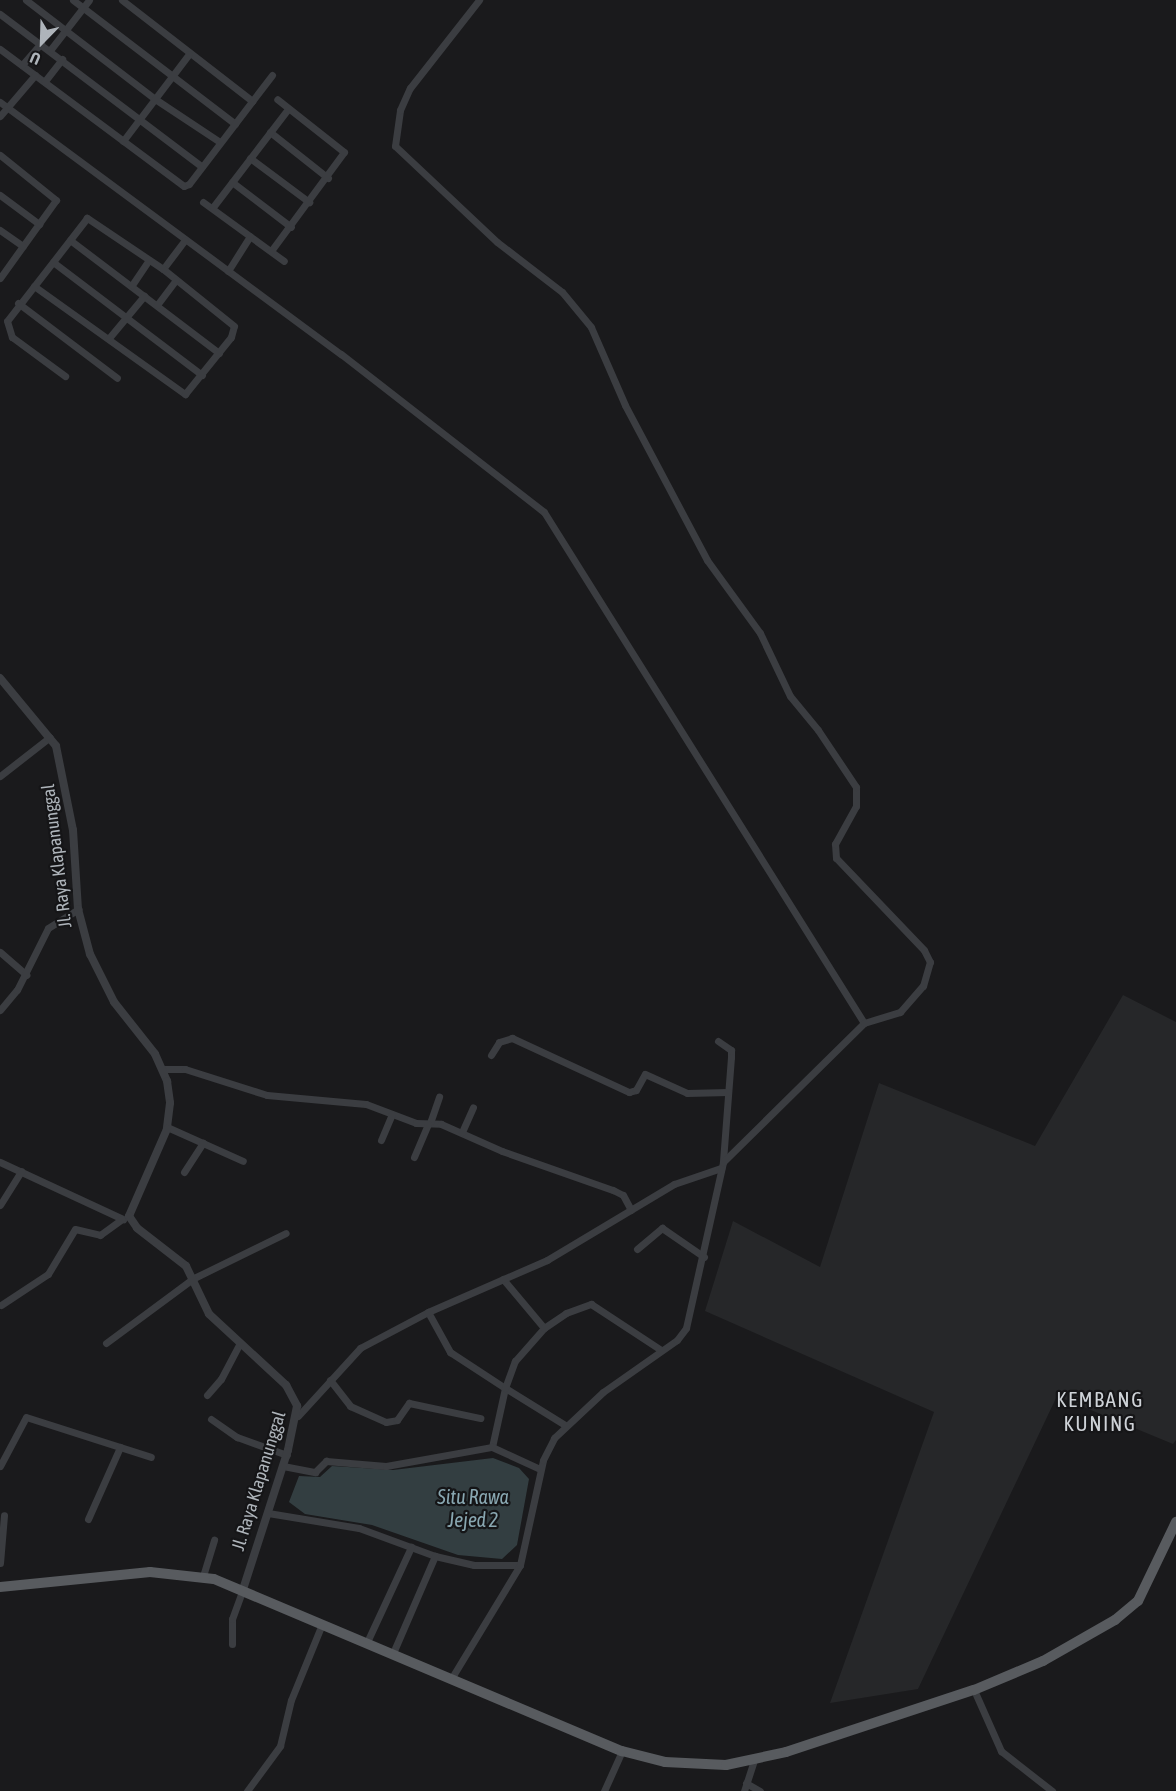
<!DOCTYPE html>
<html>
<head>
<meta charset="utf-8">
<style>
	body { margin:0 }
	#map { position:relative; width:1176px; height:1791px; overflow:hidden; background:#1a1a1c; font-family:"Asap Condensed",sans-serif }
	div>[style] { position:absolute }
	.built>* { inset:0; background:#262729 }
	.water>* { inset:0; background:#333e41 }
	.minor>* { height:7px; margin:-3.5px; padding:0 3.5px; transform-origin:3.5px; border-radius:3.5px; background:#3b3d41 }
	.tertiary>* { height:8px; margin:-4px; padding:0 4px; transform-origin:4px; border-radius:4px; background:#3b3d41 }
	.primary>* { height:10px; margin:-5px; padding:0 5px; transform-origin:5px; border-radius:5px; background:#585b5f }
	span { translate:-50% -50%; white-space:nowrap; text-align:center; line-height:1.15; -webkit-text-stroke:4.5px #151517; paint-order:stroke }
	.street-label { font-size:18px; color:#aeb4ba }
	.water-label { font-size:20px; color:#89a7b1; font-style:italic }
	.quarter-label { font-size:21px; color:#ced2d7; letter-spacing:1.5px }
	.north { position:absolute; left:12px; top:12px; width:60px; height:60px; -webkit-text-stroke:4px #151517; paint-order:stroke; rotate:203deg; font-size:16px; font-weight:700; line-height:24px; text-align:center; color:#aeb4ba }
	.north::after { content:''; display:block; margin:auto; width:21px; height:27px; background:#aeb4ba; clip-path:polygon(50% 0,100% 100%,50% 72%,0 100%) }
</style>
</head>
<body>
<div id="map">
	<div class="built">
		<i style="clip-path:polygon(1123px 995px,1176px 1022px,1176px 1440px,1173px 1444px,1057px 1396px,918px 1689px,830px 1703px,934px 1412px,705px 1311px,733px 1221px,820px 1267px,879px 1083px,1035px 1146px)"></i>
	</div>
	<div class="water">
		<i style="clip-path:polygon(493px 1458px,519px 1468px,529px 1479px,517px 1545px,502px 1559px,458px 1555px,372px 1525px,305px 1514px,289px 1502px,299px 1476px,320px 1477px,332px 1466px,393px 1470px)"></i>
	</div>
	<div class="minor">
		<i style="left:26px;top:0;width:163px;rotate:37.5deg"></i>
		<i style="left:155px;top:99px;width:78px;rotate:33.5deg"></i>
		<i style="left:73px;top:0;width:204px;rotate:37.4deg"></i>
		<i style="left:122px;top:0;width:165px;rotate:37.8deg"></i>
		<i style="left:0;top:14px;width:253px;rotate:37.1deg"></i>
		<i style="left:0;top:49px;width:229px;rotate:36.7deg"></i>
		<i style="left:184px;top:186px;width:5px;rotate:-22deg"></i>
		<i style="left:189px;top:184px;width:137px;rotate:-52.7deg"></i>
		<i style="left:51px;top:49px;width:62px;rotate:-52.2deg"></i>
		<i style="left:22px;top:65px;width:29px;rotate:-49deg"></i>
		<i style="left:45px;top:81px;width:28px;rotate:-52deg"></i>
		<i style="left:0;top:102px;width:424px;rotate:36.5deg"></i>
		<i style="left:341px;top:354px;width:257px;rotate:37.9deg"></i>
		<i style="left:544px;top:512px;width:603px;rotate:57.94deg"></i>
		<i style="left:0;top:116px;width:54px;rotate:-49.5deg"></i>
		<i style="left:270px;top:132px;width:74px;rotate:38.4deg"></i>
		<i style="left:123px;top:141px;width:109px;rotate:-52.8deg"></i>
		<i style="left:0;top:155px;width:72px;rotate:38.8deg"></i>
		<i style="left:56px;top:200px;width:96px;rotate:125.7deg"></i>
		<i style="left:250px;top:158px;width:74px;rotate:36.7deg"></i>
		<i style="left:232px;top:182px;width:74px;rotate:37.3deg"></i>
		<i style="left:0;top:195px;width:49px;rotate:36.6deg"></i>
		<i style="left:203px;top:202px;width:100px;rotate:36.1deg"></i>
		<i style="left:213px;top:207px;width:123px;rotate:-52.6deg"></i>
		<i style="left:0;top:230px;width:28px;rotate:35deg"></i>
		<i style="left:70px;top:240px;width:187px;rotate:37.2deg"></i>
		<i style="left:271px;top:251px;width:123px;rotate:-53.6deg"></i>
		<i style="left:344px;top:152px;width:85px;rotate:-141.7deg"></i>
		<i style="left:53px;top:262px;width:187px;rotate:37.2deg"></i>
		<i style="left:163px;top:269px;width:36px;rotate:-53deg"></i>
		<i style="left:228px;top:271px;width:41px;rotate:-57.8deg"></i>
		<i style="left:132px;top:285px;width:30px;rotate:-56deg"></i>
		<i style="left:34px;top:286px;width:186px;rotate:35.6deg"></i>
		<i style="left:185px;top:394px;width:73px;rotate:-51.1deg"></i>
		<i style="left:231px;top:337px;width:11px;rotate:-75deg"></i>
		<i style="left:234px;top:326px;width:91px;rotate:-141.2deg"></i>
		<i style="left:163px;top:269px;width:92px;rotate:-146.1deg"></i>
		<i style="left:87px;top:218px;width:130px;rotate:127.8deg"></i>
		<i style="left:7px;top:321px;width:17px;rotate:73deg"></i>
		<i style="left:12px;top:337px;width:66px;rotate:36.3deg"></i>
		<i style="left:18px;top:303px;width:124px;rotate:37.1deg"></i>
		<i style="left:157px;top:305px;width:31px;rotate:-53deg"></i>
		<i style="left:109px;top:338px;width:55px;rotate:-50.2deg"></i>
		<i style="left:0;top:776px;width:63px;rotate:-38deg"></i>
		<i style="left:0;top:952px;width:35px;rotate:41deg"></i>
		<i style="left:0;top:1010px;width:26px;rotate:-50deg"></i>
		<i style="left:17px;top:990px;width:69px;rotate:-63.4deg"></i>
		<i style="left:48px;top:928px;width:36px;rotate:-32deg"></i>
		<i style="left:718px;top:1041px;width:16px;rotate:35deg"></i>
		<i style="left:731px;top:1050px;width:7px;rotate:90deg"></i>
		<i style="left:731px;top:1057px;width:105px;rotate:94.4deg"></i>
		<i style="left:491px;top:1055px;width:15px;rotate:-58deg"></i>
		<i style="left:499px;top:1042px;width:14px;rotate:-17deg"></i>
		<i style="left:512px;top:1038px;width:129px;rotate:24.8deg"></i>
		<i style="left:629px;top:1092px;width:7px;rotate:-16deg"></i>
		<i style="left:636px;top:1090px;width:18px;rotate:-61deg"></i>
		<i style="left:645px;top:1074px;width:46px;rotate:24.3deg"></i>
		<i style="left:687px;top:1093px;width:41px;rotate:-1.4deg"></i>
		<i style="left:163px;top:1069px;width:22px"></i>
		<i style="left:185px;top:1069px;width:86px;rotate:17.6deg"></i>
		<i style="left:267px;top:1095px;width:99px;rotate:5.2deg"></i>
		<i style="left:366px;top:1104px;width:53px;rotate:20.8deg"></i>
		<i style="left:416px;top:1123px;width:25px;rotate:2deg"></i>
		<i style="left:441px;top:1124px;width:67px;rotate:23.9deg"></i>
		<i style="left:502px;top:1151px;width:118px;rotate:19.4deg"></i>
		<i style="left:613px;top:1190px;width:11px;rotate:27deg"></i>
		<i style="left:623px;top:1195px;width:17px;rotate:62deg"></i>
		<i style="left:430px;top:1123px;width:28px;rotate:-71deg"></i>
		<i style="left:167px;top:1127px;width:83px;rotate:24.1deg"></i>
		<i style="left:462px;top:1132px;width:27px;rotate:-66deg"></i>
		<i style="left:381px;top:1140px;width:28px;rotate:-67deg"></i>
		<i style="left:414px;top:1157px;width:36px;rotate:-67deg"></i>
		<i style="left:0;top:1162px;width:136px;rotate:24.9deg"></i>
		<i style="left:184px;top:1172px;width:35px;rotate:-57deg"></i>
		<i style="left:0;top:1205px;width:40px;rotate:-58deg"></i>
		<i style="left:637px;top:1249px;width:33px;rotate:-40deg"></i>
		<i style="left:662px;top:1228px;width:51px;rotate:34.6deg"></i>
		<i style="left:503px;top:1279px;width:64px;rotate:50.1deg"></i>
		<i style="left:1px;top:1305px;width:56px;rotate:-33.4deg"></i>
		<i style="left:48px;top:1274px;width:52px;rotate:-59deg"></i>
		<i style="left:75px;top:1229px;width:26px;rotate:13deg"></i>
		<i style="left:100px;top:1235px;width:27px;rotate:-36deg"></i>
		<i style="left:428px;top:1312px;width:46px;rotate:61.2deg"></i>
		<i style="left:450px;top:1352px;width:66px;rotate:33.2deg"></i>
		<i style="left:505px;top:1388px;width:60px;rotate:102.4deg"></i>
		<i style="left:106px;top:1343px;width:109px;rotate:-36.5deg"></i>
		<i style="left:194px;top:1278px;width:102px;rotate:-26.1deg"></i>
		<i style="left:330px;top:1380px;width:33px;rotate:52deg"></i>
		<i style="left:350px;top:1406px;width:39px;rotate:24deg"></i>
		<i style="left:386px;top:1422px;width:11px;rotate:-10deg"></i>
		<i style="left:397px;top:1420px;width:21px;rotate:-55deg"></i>
		<i style="left:409px;top:1403px;width:73px;rotate:11.9deg"></i>
		<i style="left:207px;top:1395px;width:21px;rotate:-49deg"></i>
		<i style="left:221px;top:1379px;width:41px;rotate:-62.2deg"></i>
		<i style="left:298px;top:1416px;width:92px;rotate:-47.6deg"></i>
		<i style="left:360px;top:1348px;width:77px;rotate:-27.9deg"></i>
		<i style="left:428px;top:1312px;width:130px;rotate:-23.6deg"></i>
		<i style="left:547px;top:1260px;width:148px;rotate:-30.9deg"></i>
		<i style="left:674px;top:1184px;width:50px;rotate:-18.8deg"></i>
		<i style="left:211px;top:1419px;width:32px;rotate:35deg"></i>
		<i style="left:237px;top:1437px;width:53px;rotate:19.8deg"></i>
		<i style="left:565px;top:1425px;width:70px;rotate:-148.3deg"></i>
		<i style="left:505px;top:1388px;width:29px;rotate:-70deg"></i>
		<i style="left:515px;top:1361px;width:44px;rotate:-48.7deg"></i>
		<i style="left:544px;top:1328px;width:27px;rotate:-34deg"></i>
		<i style="left:566px;top:1313px;width:27px;rotate:-20deg"></i>
		<i style="left:591px;top:1304px;width:84px;rotate:33.3deg"></i>
		<i style="left:0;top:1466px;width:55px;rotate:-62deg"></i>
		<i style="left:26px;top:1417px;width:131px;rotate:17.7deg"></i>
		<i style="left:283px;top:1466px;width:33px;rotate:11deg"></i>
		<i style="left:315px;top:1472px;width:16px;rotate:-45deg"></i>
		<i style="left:326px;top:1461px;width:60px;rotate:4.8deg"></i>
		<i style="left:386px;top:1466px;width:108px;rotate:-10.2deg"></i>
		<i style="left:492px;top:1447px;width:53px;rotate:24.6deg"></i>
		<i style="left:268px;top:1513px;width:92px;rotate:9.4deg"></i>
		<i style="left:359px;top:1528px;width:81px;rotate:20.2deg"></i>
		<i style="left:435px;top:1556px;width:40px;rotate:13deg"></i>
		<i style="left:474px;top:1565px;width:46px"></i>
		<i style="left:88px;top:1519px;width:79px;rotate:-66deg"></i>
		<i style="left:0;top:1563px;width:48px;rotate:-85.2deg"></i>
		<i style="left:203px;top:1576px;width:38px;rotate:-73deg"></i>
		<i style="left:367px;top:1642px;width:105px;rotate:-65.1deg"></i>
		<i style="left:232px;top:1644px;width:25px;rotate:-90deg"></i>
		<i style="left:232px;top:1619px;width:32px;rotate:-70deg"></i>
		<i style="left:393px;top:1653px;width:106px;rotate:-66.6deg"></i>
		<i style="left:451px;top:1679px;width:133px;rotate:-58.8deg"></i>
		<i style="left:520px;top:1565px;width:107px;rotate:-77.6deg"></i>
		<i style="left:543px;top:1460px;width:25px;rotate:-63deg"></i>
		<i style="left:554px;top:1438px;width:67px;rotate:-43.2deg"></i>
		<i style="left:603px;top:1392px;width:90px;rotate:-35.1deg"></i>
		<i style="left:677px;top:1340px;width:15px;rotate:-53deg"></i>
		<i style="left:686px;top:1328px;width:170px;rotate:-77.4deg"></i>
		<i style="left:723px;top:1162px;width:198px;rotate:-44.6deg"></i>
		<i style="left:864px;top:1023px;width:38px;rotate:-17deg"></i>
		<i style="left:900px;top:1012px;width:35px;rotate:-49deg"></i>
		<i style="left:923px;top:986px;width:25px;rotate:-74deg"></i>
		<i style="left:930px;top:962px;width:13px;rotate:-117deg"></i>
		<i style="left:924px;top:950px;width:127px;rotate:-133.7deg"></i>
		<i style="left:836px;top:858px;width:14px;rotate:-94deg"></i>
		<i style="left:835px;top:844px;width:43px;rotate:-61.1deg"></i>
		<i style="left:856px;top:806px;width:19px;rotate:-90deg"></i>
		<i style="left:856px;top:787px;width:69px;rotate:-123.7deg"></i>
		<i style="left:818px;top:730px;width:44px;rotate:-129.5deg"></i>
		<i style="left:790px;top:696px;width:70px;rotate:-115.5deg"></i>
		<i style="left:760px;top:633px;width:90px;rotate:-126deg"></i>
		<i style="left:707px;top:560px;width:175px;rotate:-117.9deg"></i>
		<i style="left:625px;top:405px;width:85px;rotate:-113.6deg"></i>
		<i style="left:591px;top:327px;width:45px;rotate:-129.6deg"></i>
		<i style="left:562px;top:292px;width:82px;rotate:-142.4deg"></i>
		<i style="left:497px;top:242px;width:140px;rotate:-136.7deg"></i>
		<i style="left:395px;top:146px;width:36px;rotate:-82deg"></i>
		<i style="left:400px;top:110px;width:24px;rotate:-66deg"></i>
		<i style="left:410px;top:88px;width:112px;rotate:-51.9deg"></i>
		<i style="left:974px;top:1690px;width:67px;rotate:66.1deg"></i>
		<i style="left:1001px;top:1751px;width:65px;rotate:38.1deg"></i>
		<i style="left:746px;top:1783px;width:16px;rotate:30deg"></i>
		<i style="left:247px;top:1791px;width:56px;rotate:-53.7deg"></i>
		<i style="left:280px;top:1746px;width:47px;rotate:-76.6deg"></i>
		<i style="left:291px;top:1700px;width:82px;rotate:-67.8deg"></i>
		<i style="left:604px;top:1791px;width:44px;rotate:-65.8deg"></i>
		<i style="left:744px;top:1791px;width:33px;rotate:-72deg"></i>
	</div>
	<div class="tertiary">
		<i style="left:0;top:678px;width:88px;rotate:50.5deg"></i>
		<i style="left:56px;top:746px;width:86px;rotate:78.6deg"></i>
		<i style="left:73px;top:830px;width:79px;rotate:86.4deg"></i>
		<i style="left:78px;top:909px;width:47px;rotate:75.1deg"></i>
		<i style="left:90px;top:954px;width:54px;rotate:63.4deg"></i>
		<i style="left:114px;top:1002px;width:66px;rotate:51.7deg"></i>
		<i style="left:155px;top:1054px;width:30px;rotate:66deg"></i>
		<i style="left:167px;top:1081px;width:22px;rotate:82deg"></i>
		<i style="left:170px;top:1103px;width:26px;rotate:97deg"></i>
		<i style="left:167px;top:1129px;width:95px;rotate:113.6deg"></i>
		<i style="left:129px;top:1216px;width:14px;rotate:56deg"></i>
		<i style="left:137px;top:1228px;width:62px;rotate:37.8deg"></i>
		<i style="left:186px;top:1266px;width:53px;rotate:64.4deg"></i>
		<i style="left:209px;top:1314px;width:105px;rotate:42.7deg"></i>
		<i style="left:286px;top:1385px;width:24px;rotate:62deg"></i>
		<i style="left:297px;top:1406px;width:45px;rotate:101.6deg"></i>
		<i style="left:288px;top:1450px;width:146px;rotate:107.9deg"></i>
	</div>
	<div class="primary">
		<i style="left:0;top:1587px;width:151px;rotate:-5.7deg"></i>
		<i style="left:150px;top:1572px;width:64px;rotate:6.2deg"></i>
		<i style="left:214px;top:1579px;width:443px;rotate:22.9deg"></i>
		<i style="left:622px;top:1751px;width:44px;rotate:14.3deg"></i>
		<i style="left:665px;top:1762px;width:61px;rotate:2.8deg"></i>
		<i style="left:726px;top:1765px;width:61px;rotate:-12.2deg"></i>
		<i style="left:786px;top:1752px;width:198px;rotate:-18.3deg"></i>
		<i style="left:974px;top:1690px;width:75px;rotate:-22.8deg"></i>
		<i style="left:1043px;top:1661px;width:83px;rotate:-29.7deg"></i>
		<i style="left:1115px;top:1620px;width:30px;rotate:-40deg"></i>
		<i style="left:1138px;top:1601px;width:88px;rotate:-64.3deg"></i>
	</div>
	<div class="street-label">
		<span style="left:57px;top:856px;rotate:-97deg">Jl. Raya Klapanunggal</span>
		<span style="left:259px;top:1481px;rotate:-73deg">Jl. Raya Klapanunggal</span>
	</div>
	<div class="water-label">
		<span style="left:473px;top:1508px">Situ Rawa<br>Jejed 2</span>
	</div>
	<div class="quarter-label">
		<span style="left:1100px;top:1411px">KEMBANG<br>KUNING</span>
	</div>
	<div class="north">U</div>
</div>
</body>
</html>
